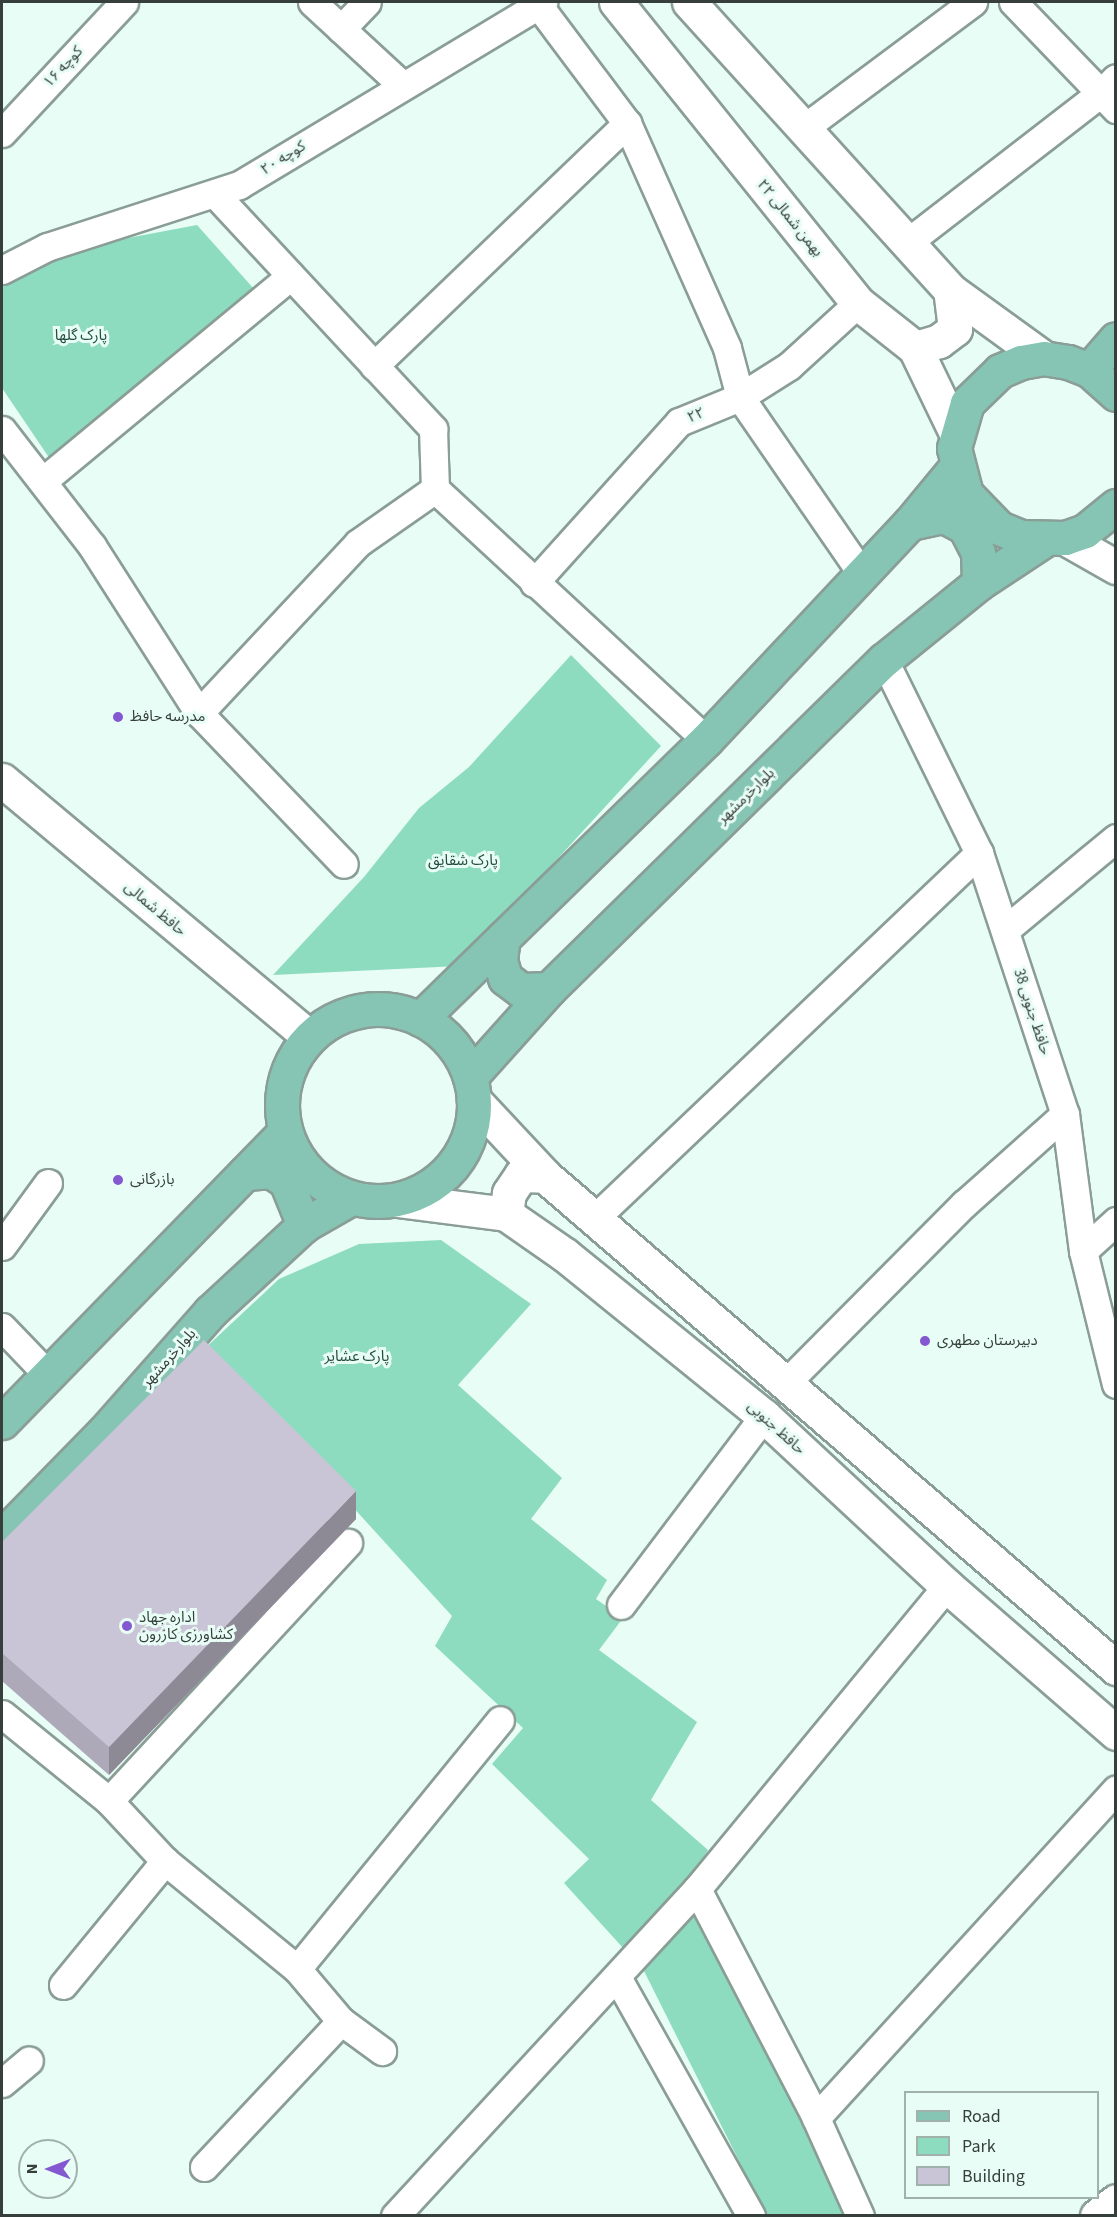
<!DOCTYPE html>
<html>
<head>
<meta charset="utf-8">
<style>
	body { margin:0 }
	#map { position:relative; width:1117px; height:2217px; overflow:hidden; background:#e8fdf5; font-family:"Source Sans 3","Noto Sans Arabic",sans-serif }
	div>[style] { position:absolute }
	.green>* { inset:0; background:#8edcc0 }
	.roads { filter:drop-shadow(2px 0 #8a9d96) drop-shadow(-2px 0 #8a9d96) drop-shadow(0 2px #8a9d96) drop-shadow(0 -2px #8a9d96) }
	.minor>* { height:27px; margin:-13.5px; padding:0 13.5px; transform-origin:13.5px; border-radius:13.5px; background:#fff }
	.tertiary>* { height:33px; margin:-16.5px; padding:0 16.5px; transform-origin:16.5px; border-radius:16.5px; background:#fff }
	.secondary>* { height:33px; margin:-16.5px; padding:0 16.5px; transform-origin:16.5px; border-radius:16.5px; background:#fff }
	.primary>* { height:33px; margin:-16.5px; padding:0 16.5px; transform-origin:16.5px; border-radius:16.5px; background:#86c5b3 }
	.primary>.ring { margin:-16.5px; padding:0; box-sizing:content-box; background:none; border:33px solid #86c5b3; border-radius:50% }
	.wall>* { inset:0; background:#ada9b8 }
	.shaded-wall>* { inset:0; background:#8d8a96 }
	.building>* { inset:0; background:#c9c5d6 }
	.dots>* { width:16px; height:16px; translate:-50% -50%; box-sizing:border-box; border:3px solid #e8fdf5; border-radius:50% }
	span { translate:-50% -50%; white-space:nowrap; text-align:center; line-height:1.15; -webkit-text-stroke:6px #e8fdf5; paint-order:stroke }
	.street-label { font-size:15px; color:#363f3b }
	.park-label { font-size:15px; color:#234b3e }
	.poi-label { font-size:15px; color:#363f3b }
	.left { translate:0 -50%; text-align:left }
	.frame { position:absolute; inset:0; border:3px solid #363f3b; pointer-events:none }
	.legend { position:absolute; left:904px; top:2091px; width:195px; height:108px; box-sizing:border-box; background:#e8fdf5; border:2px solid #a1b1ab; margin:0; padding:8px 10px; list-style:none; font-size:18px; color:#363f3b }
	.legend li { display:flex; align-items:center; gap:12px; height:30px }
	.legend b { width:30px; border:2px solid #a1b1ab }
	.north { position:absolute; left:18px; top:2139px; width:60px; height:60px; box-sizing:border-box; background:#e8fdf5; border:2px solid #a1b1ab; border-radius:50%; rotate:270deg; font-size:16px; font-weight:700; line-height:24px; text-align:center; color:#363f3b }
	.north::after { content:''; display:block; margin:auto; width:21px; height:27px; background:#8458d1; clip-path:polygon(50% 0,100% 100%,50% 72%,0 100%) }
</style>
</head>
<body>
<div id="map">
	<div class="green">
		<i style="clip-path:polygon(197px 225px,263px 299px,50px 459px,2px 388px,2px 287px,57px 258px,128px 238px)"></i>
		<i style="clip-path:polygon(571px 655px,661px 746px,459px 966px,273px 975px,364px 877px,419px 808px,469px 767px)"></i>
		<i style="clip-path:polygon(441px 1240px,531px 1304px,458px 1385px,562px 1478px,531px 1519px,607px 1580px,596px 1599px,623px 1618px,599px 1650px,697px 1722px,651px 1800px,708px 1850px,687px 1887px,847px 2215px,766px 2215px,644px 1971px,564px 1883px,589px 1859px,492px 1764px,523px 1728px,435px 1646px,452px 1616px,279px 1426px,201px 1352px,279px 1279px,359px 1244px)"></i>
	</div>
	<div class="roads">
		<div class="minor">
			<i style="left:312px;top:2px;width:122px;rotate:42.7deg"></i>
			<i style="left:1013px;top:2px;width:149px;rotate:46.1deg"></i>
			<i style="left:539px;top:6px;width:146px;rotate:53.1deg"></i>
			<i style="left:627px;top:123px;width:246px;rotate:66deg"></i>
			<i style="left:727px;top:348px;width:51px;rotate:75.1deg"></i>
			<i style="left:740px;top:397px;width:215px;rotate:55.4deg"></i>
			<i style="left:341px;top:29px;width:37px;rotate:-46deg"></i>
			<i style="left:804px;top:128px;width:211px;rotate:-36.7deg"></i>
			<i style="left:2px;top:133px;width:179px;rotate:-47deg"></i>
			<i style="left:215px;top:194px;width:321px;rotate:47.1deg"></i>
			<i style="left:433px;top:429px;width:60px;rotate:88.1deg"></i>
			<i style="left:435px;top:489px;width:369px;rotate:42.8deg"></i>
			<i style="left:908px;top:242px;width:244px;rotate:-37.7deg"></i>
			<i style="left:1101px;top:93px;width:21px;rotate:-45deg"></i>
			<i style="left:2px;top:270px;width:51px;rotate:-27.1deg"></i>
			<i style="left:47px;top:247px;width:202px;rotate:-17.9deg"></i>
			<i style="left:239px;top:185px;width:355px;rotate:-31deg"></i>
			<i style="left:374px;top:366px;width:351px;rotate:-43.8deg"></i>
			<i style="left:2px;top:430px;width:147px;rotate:52.2deg"></i>
			<i style="left:92px;top:546px;width:198px;rotate:57.4deg"></i>
			<i style="left:199px;top:713px;width:209px;rotate:46.2deg"></i>
			<i style="left:44px;top:480px;width:320px;rotate:-39.6deg"></i>
			<i style="left:534px;top:583px;width:217px;rotate:-48deg"></i>
			<i style="left:679px;top:422px;width:66px;rotate:-22.3deg"></i>
			<i style="left:740px;top:397px;width:58px;rotate:-32.3deg"></i>
			<i style="left:789px;top:366px;width:93px;rotate:-42.4deg"></i>
			<i style="left:884px;top:660px;width:215px;rotate:63.8deg"></i>
			<i style="left:979px;top:853px;width:275px;rotate:71.8deg"></i>
			<i style="left:1065px;top:1114px;width:138px;rotate:82.5deg"></i>
			<i style="left:1083px;top:1251px;width:137px;rotate:76.1deg"></i>
			<i style="left:199px;top:713px;width:233px;rotate:-46.9deg"></i>
			<i style="left:358px;top:543px;width:94px;rotate:-35deg"></i>
			<i style="left:1005px;top:930px;width:144px;rotate:-39.7deg"></i>
			<i style="left:595px;top:1218px;width:530px;rotate:-43.55deg"></i>
			<i style="left:2px;top:1246px;width:78px;rotate:-53.9deg"></i>
			<i style="left:1083px;top:1251px;width:45px;rotate:-42.3deg"></i>
			<i style="left:2px;top:1327px;width:66px;rotate:46.2deg"></i>
			<i style="left:785px;top:1384px;width:254px;rotate:-45.2deg"></i>
			<i style="left:964px;top:1204px;width:135px;rotate:-41.7deg"></i>
			<i style="left:621px;top:1605px;width:237px;rotate:-52.9deg"></i>
			<i style="left:2px;top:1714px;width:138px;rotate:39.1deg"></i>
			<i style="left:109px;top:1801px;width:82px;rotate:47deg"></i>
			<i style="left:165px;top:1861px;width:171px;rotate:39.3deg"></i>
			<i style="left:297px;top:1969px;width:68px;rotate:49.8deg"></i>
			<i style="left:341px;top:2021px;width:51px;rotate:36.2deg"></i>
			<i style="left:109px;top:1801px;width:352px;rotate:-47.2deg"></i>
			<i style="left:697px;top:1889px;width:258px;rotate:62.5deg"></i>
			<i style="left:816px;top:2118px;width:107px;rotate:65.8deg"></i>
			<i style="left:297px;top:1969px;width:321px;rotate:-50.8deg"></i>
			<i style="left:617px;top:1977px;width:274px;rotate:60.7deg"></i>
			<i style="left:63px;top:1985px;width:161px;rotate:-50.6deg"></i>
			<i style="left:2px;top:2083px;width:35px;rotate:-40deg"></i>
			<i style="left:816px;top:2118px;width:445px;rotate:-47.6deg"></i>
			<i style="left:204px;top:2167px;width:200px;rotate:-46.8deg"></i>
			<i style="left:395px;top:2216px;width:445px;rotate:-47.3deg"></i>
			<i style="left:697px;top:1889px;width:393px;rotate:-50.5deg"></i>
		</div>
		<div class="tertiary">
			<i style="left:1065px;top:538px;width:59px;rotate:29.6deg"></i>
			<i style="left:474px;top:1100px;width:104px;rotate:46.9deg"></i>
			<i style="left:545px;top:1176px;width:754px;rotate:40.75deg"></i>
			<i style="left:397px;top:1200px;width:110px;rotate:7.3deg"></i>
			<i style="left:506px;top:1214px;width:72px;rotate:34.8deg"></i>
			<i style="left:565px;top:1255px;width:256px;rotate:39deg"></i>
			<i style="left:764px;top:1416px;width:250px;rotate:42.9deg"></i>
			<i style="left:947px;top:1586px;width:224px;rotate:41deg"></i>
			<i style="left:506px;top:1214px;width:21px;rotate:-82deg"></i>
			<i style="left:509px;top:1193px;width:22px;rotate:-56deg"></i>
			<i style="left:521px;top:1175px;width:24px;rotate:2deg"></i>
			<i style="left:1097px;top:2216px;width:24px;rotate:-38deg"></i>
		</div>
		<div class="secondary">
			<i style="left:616px;top:2px;width:386px;rotate:51.2deg"></i>
			<i style="left:858px;top:303px;width:73px;rotate:38.3deg"></i>
			<i style="left:915px;top:348px;width:97px;rotate:64.2deg"></i>
			<i style="left:689px;top:2px;width:389px;rotate:47.8deg"></i>
			<i style="left:950px;top:290px;width:116px;rotate:35.9deg"></i>
			<i style="left:915px;top:348px;width:25px;rotate:-16deg"></i>
			<i style="left:939px;top:341px;width:20px;rotate:-37deg"></i>
			<i style="left:955px;top:329px;width:39px;rotate:-97deg"></i>
			<i style="left:2px;top:780px;width:400px;rotate:39.9deg"></i>
		</div>
		<div class="primary">
			<i style="left:1089px;top:370px;width:41px;rotate:-48.9deg"></i>
			<i style="left:1116px;top:394px;width:36px;rotate:-138deg"></i>
			<i style="left:1089px;top:370px;width:22px;rotate:-159deg"></i>
			<i style="left:1068px;top:362px;width:24px;rotate:-171deg"></i>
			<i style="left:1044px;top:358px;width:23px;rotate:170deg"></i>
			<i style="left:1021px;top:362px;width:23px;rotate:157deg"></i>
			<i style="left:1000px;top:371px;width:46px;rotate:135.9deg"></i>
			<i style="left:967px;top:403px;width:47px;rotate:106.1deg"></i>
			<i style="left:954px;top:448px;width:48px;rotate:75.4deg"></i>
			<i style="left:966px;top:494px;width:47px;rotate:45.9deg"></i>
			<i style="left:999px;top:528px;width:24px;rotate:22deg"></i>
			<i style="left:1021px;top:537px;width:44px;rotate:1.3deg"></i>
			<i style="left:1065px;top:538px;width:21px;rotate:-19deg"></i>
			<i style="left:1085px;top:531px;width:40px;rotate:-39deg"></i>
			<i style="left:910px;top:523px;width:35px;rotate:-12deg"></i>
			<i style="left:944px;top:516px;width:24px;rotate:28deg"></i>
			<i style="left:965px;top:527px;width:29px;rotate:63deg"></i>
			<i style="left:978px;top:553px;width:30px;rotate:88deg"></i>
			<i style="left:503px;top:938px;width:22px;rotate:98deg"></i>
			<i style="left:500px;top:960px;width:19px;rotate:74deg"></i>
			<i style="left:505px;top:978px;width:20px;rotate:37deg"></i>
			<i style="left:521px;top:990px;width:28px;rotate:-2deg"></i>
			<i class="ring" style="left:282px;top:1009px;width:159px;height:159px"></i>
			<i style="left:420px;top:1019px;width:400px;rotate:-44.3deg"></i>
			<i style="left:706px;top:740px;width:298px;rotate:-46.8deg"></i>
			<i style="left:910px;top:523px;width:74px;rotate:-50.5deg"></i>
			<i style="left:470px;top:1077px;width:118px;rotate:-48.1deg"></i>
			<i style="left:549px;top:989px;width:470px;rotate:-44.5deg"></i>
			<i style="left:884px;top:660px;width:122px;rotate:-39deg"></i>
			<i style="left:979px;top:583px;width:78px;rotate:-33.5deg"></i>
			<i style="left:245px;top:1173px;width:26px;rotate:-4deg"></i>
			<i style="left:271px;top:1171px;width:18px;rotate:34deg"></i>
			<i style="left:286px;top:1181px;width:48px;rotate:67.8deg"></i>
			<i style="left:2px;top:1422px;width:405px;rotate:-45.7deg"></i>
			<i style="left:2px;top:1536px;width:144px;rotate:-45.6deg"></i>
			<i style="left:103px;top:1433px;width:162px;rotate:-48.5deg"></i>
			<i style="left:210px;top:1312px;width:128px;rotate:-42.8deg"></i>
			<i style="left:304px;top:1225px;width:54px;rotate:-29.9deg"></i>
		</div>
	</div>
	<div class="wall">
		<i style="clip-path:polygon(356px 1519px,109px 1775px,2px 1681px,2px 1542px)"></i>
	</div>
	<div class="shaded-wall">
		<i style="clip-path:polygon(356px 1491px,356px 1519px,109px 1775px,109px 1747px)"></i>
	</div>
	<div class="building">
		<i style="clip-path:polygon(204px 1340px,356px 1491px,109px 1747px,2px 1653px,2px 1542px)"></i>
	</div>
	<div class="dots">
		<i style="left:118px;top:717px;background:#8458d1"></i>
		<i style="left:118px;top:1180px;background:#8458d1"></i>
		<i style="left:925px;top:1341px;background:#8458d1"></i>
		<i style="left:127px;top:1626px;background:#8458d1"></i>
	</div>
	<div class="street-label">
		<span style="left:63px;top:67px;rotate:-47deg">کوچه ۱۶</span>
		<span style="left:283px;top:158px;rotate:-32deg">کوچه ۲۰</span>
		<span style="left:790px;top:218px;rotate:51deg">۲۲ بهمن شمالی</span>
		<span style="left:696px;top:415px;rotate:-23deg">۲۲</span>
		<span style="left:746px;top:796px;rotate:-44deg">بلوارخرمشهر</span>
		<span style="left:155px;top:909px;rotate:40deg">حافظ شمالی</span>
		<span style="left:1032px;top:1012px;rotate:72deg">حافظ جنوبی 38</span>
		<span style="left:169px;top:1358px;rotate:-48deg">بلوارخرمشهر</span>
		<span style="left:776px;top:1428px;rotate:42deg">حافظ جنوبی</span>
	</div>
	<div class="park-label">
		<span style="left:81px;top:336px">پارک گلها</span>
		<span style="left:463px;top:861px">پارک شقایق</span>
		<span style="left:357px;top:1357px">پارک عشایر</span>
	</div>
	<div class="poi-label">
		<span class="left" style="left:130px;top:717px">مدرسه حافظ</span>
		<span class="left" style="left:130px;top:1180px">بازرگانی</span>
		<span class="left" style="left:937px;top:1341px">دبیرستان مطهری</span>
		<span class="left" style="left:139px;top:1626px">اداره جهاد<br>کشاورزی کازرون</span>
	</div>
	<div class="frame"></div>
	<ul class="legend">
	<li><b style="height:8px;background:#86c5b3"></b>Road</li>
	<li><b style="height:16px;background:#8edcc0"></b>Park</li>
	<li><b style="height:16px;background:#c9c5d6"></b>Building</li>
	</ul>
	<div class="north">N</div>
</div>
</body>
</html>
